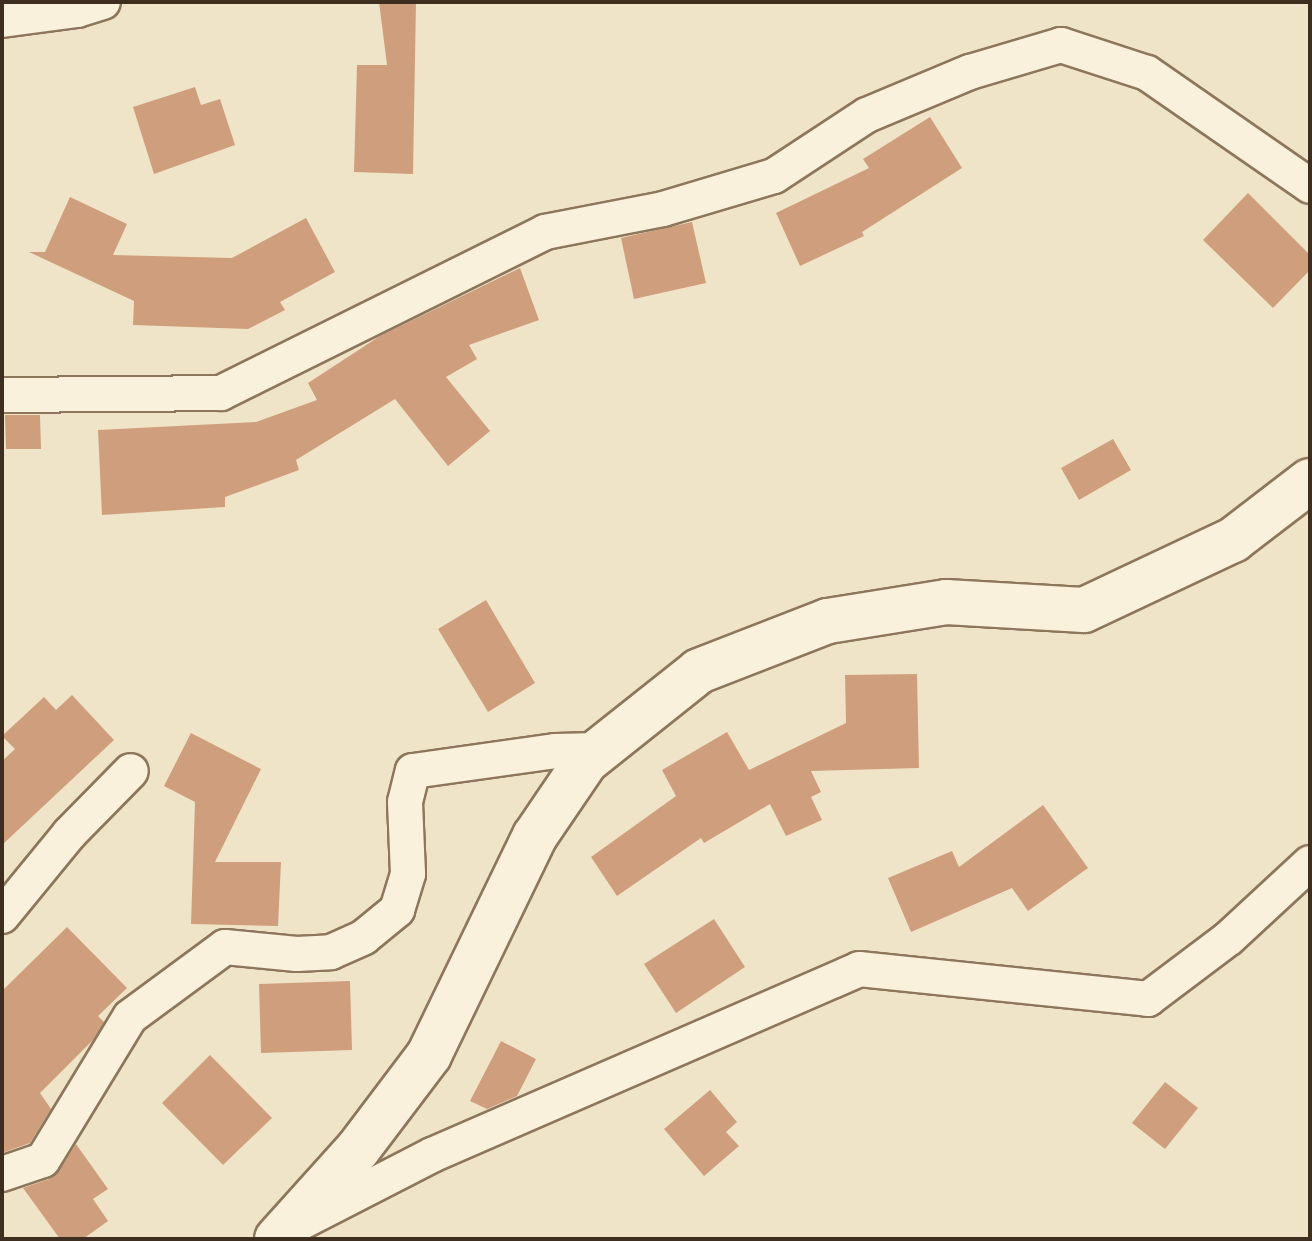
<!DOCTYPE html>
<html>
<head>
<meta charset="utf-8">
<style>
	body { margin:0 }
	#map { position:relative; width:1312px; height:1241px; overflow:hidden; background:#f0e4c8; font-family:"Source Serif 4",serif }
	div>[style] { position:absolute }
	.building>* { inset:0; background:#cf9f7d }
	.roads { filter:drop-shadow(2px 0 #8d765c) drop-shadow(-2px 0 #8d765c) drop-shadow(0 2px #8d765c) drop-shadow(0 -2px #8d765c) }
	.street>* { height:34px; margin:-17px; padding:0 17px; transform-origin:17px; border-radius:17px; background:#faf1dc }
	.secondary>* { height:44px; margin:-22px; padding:0 22px; transform-origin:22px; border-radius:22px; background:#faf1dc }
	span { translate:-50% -50%; white-space:nowrap; text-align:center; line-height:1.15; -webkit-text-stroke:6px #f7eed8; paint-order:stroke }
	.frame { position:absolute; inset:0; border:4px solid #3d2e20; pointer-events:none }
</style>
</head>
<body>
<div id="map">
	<div class="building">
		<i style="clip-path:polygon(379px 2px,416px 2px,413px 174px,354px 172px,357px 65px,387px 65px)"></i>
		<i style="clip-path:polygon(195px 87px,201px 105px,220px 99px,235px 145px,154px 174px,133px 107px)"></i>
		<i style="clip-path:polygon(930px 117px,962px 168px,862px 232px,864px 236px,800px 266px,776px 213px,869px 168px,863px 159px)"></i>
		<i style="clip-path:polygon(1248px 193px,1310px 255px,1310px 270px,1273px 308px,1203px 240px)"></i>
		<i style="clip-path:polygon(70px 197px,127px 224px,113px 255px,232px 258px,306px 218px,335px 272px,280px 302px,285px 310px,248px 329px,133px 325px,134px 301px,29px 252px,45px 252px)"></i>
		<i style="clip-path:polygon(692px 222px,706px 283px,634px 299px,621px 238px)"></i>
		<i style="clip-path:polygon(520px 268px,539px 320px,469px 345px,477px 359px,446px 377px,490px 431px,448px 466px,395px 399px,296px 460px,299px 470px,225px 497px,225px 507px,102px 515px,98px 430px,256px 422px,317px 400px,308px 383px,380px 336px)"></i>
		<i style="clip-path:polygon(5px 415px,40px 415px,41px 449px,6px 449px)"></i>
		<i style="clip-path:polygon(1113px 439px,1131px 470px,1079px 500px,1061px 468px)"></i>
		<i style="clip-path:polygon(486px 600px,535px 683px,488px 712px,438px 629px)"></i>
		<i style="clip-path:polygon(917px 674px,919px 768px,811px 771px,821px 792px,811px 797px,822px 820px,786px 836px,770px 804px,704px 843px,701px 838px,617px 896px,591px 857px,676px 796px,662px 770px,727px 732px,749px 770px,846px 723px,845px 675px)"></i>
		<i style="clip-path:polygon(72px 695px,114px 740px,2px 845px,2px 761px,15px 749px,2px 736px,44px 697px,56px 710px)"></i>
		<i style="clip-path:polygon(191px 733px,261px 769px,215px 862px,281px 862px,278px 926px,191px 924px,195px 802px,164px 786px)"></i>
		<i style="clip-path:polygon(1043px 805px,1088px 868px,1028px 911px,1012px 888px,911px 932px,888px 878px,952px 851px,959px 867px)"></i>
		<i style="clip-path:polygon(714px 919px,745px 967px,676px 1013px,644px 964px)"></i>
		<i style="clip-path:polygon(67px 927px,127px 988px,98px 1016px,104px 1022px,93px 1040px,40px 1093px,51px 1109px,30px 1143px,2px 1153px,2px 991px)"></i>
		<i style="clip-path:polygon(350px 981px,352px 1050px,261px 1053px,259px 984px)"></i>
		<i style="clip-path:polygon(501px 1041px,536px 1059px,517px 1096px,487px 1109px,470px 1101px)"></i>
		<i style="clip-path:polygon(210px 1055px,272px 1118px,223px 1165px,162px 1103px)"></i>
		<i style="clip-path:polygon(1165px 1082px,1198px 1108px,1165px 1149px,1132px 1123px)"></i>
		<i style="clip-path:polygon(710px 1090px,737px 1122px,726px 1132px,739px 1146px,704px 1176px,664px 1129px)"></i>
		<i style="clip-path:polygon(76px 1144px,108px 1189px,93px 1199px,108px 1221px,83px 1239px,60px 1239px,23px 1188px,49px 1179px,59px 1171px)"></i>
	</div>
	<div class="roads">
		<div class="street">
			<i style="left:2px;top:20px;width:76px;rotate:-7.6deg"></i>
			<i style="left:77px;top:10px;width:27px;rotate:-17deg"></i>
			<i style="left:2px;top:395px;width:219px;rotate:-0.5deg"></i>
			<i style="left:221px;top:393px;width:362px;rotate:-26.4deg"></i>
			<i style="left:545px;top:232px;width:120px;rotate:-11deg"></i>
			<i style="left:663px;top:209px;width:116px;rotate:-16.6deg"></i>
			<i style="left:774px;top:176px;width:111px;rotate:-33.3deg"></i>
			<i style="left:867px;top:115px;width:112px;rotate:-22.7deg"></i>
			<i style="left:970px;top:72px;width:95px;rotate:-16.5deg"></i>
			<i style="left:1061px;top:45px;width:90px;rotate:18deg"></i>
			<i style="left:1147px;top:73px;width:198px;rotate:34.7deg"></i>
			<i style="left:2px;top:916px;width:106px;rotate:-50.7deg"></i>
			<i style="left:69px;top:834px;width:88px;rotate:-45.5deg"></i>
			<i style="left:2px;top:1174px;width:43px;rotate:-18.9deg"></i>
			<i style="left:43px;top:1160px;width:167px;rotate:-58.7deg"></i>
			<i style="left:130px;top:1017px;width:118px;rotate:-36.4deg"></i>
			<i style="left:225px;top:947px;width:72px;rotate:5.6deg"></i>
			<i style="left:297px;top:954px;width:34px;rotate:-3deg"></i>
			<i style="left:331px;top:952px;width:36px;rotate:-24deg"></i>
			<i style="left:364px;top:937px;width:43px;rotate:-39.3deg"></i>
			<i style="left:397px;top:910px;width:38px;rotate:-73deg"></i>
			<i style="left:408px;top:874px;width:72px;rotate:-92.4deg"></i>
			<i style="left:405px;top:802px;width:32px;rotate:-76deg"></i>
			<i style="left:413px;top:771px;width:143px;rotate:-8deg"></i>
			<i style="left:555px;top:751px;width:45px;rotate:-1.3deg"></i>
			<i style="left:298px;top:1224px;width:151px;rotate:-27.2deg"></i>
			<i style="left:432px;top:1155px;width:466px;rotate:-23.5deg"></i>
			<i style="left:859px;top:969px;width:291px;rotate:5.9deg"></i>
			<i style="left:1148px;top:999px;width:101px;rotate:-37deg"></i>
			<i style="left:1229px;top:938px;width:110px;rotate:-42.8deg"></i>
		</div>
		<div class="secondary">
			<i style="left:277px;top:1239px;width:121px;rotate:-48deg"></i>
			<i style="left:358px;top:1149px;width:118px;rotate:-52.9deg"></i>
			<i style="left:429px;top:1055px;width:243px;rotate:-64.2deg"></i>
			<i style="left:535px;top:836px;width:91px;rotate:-55.8deg"></i>
			<i style="left:586px;top:761px;width:144px;rotate:-38.5deg"></i>
			<i style="left:699px;top:671px;width:138px;rotate:-21.2deg"></i>
			<i style="left:828px;top:621px;width:120px;rotate:-9.1deg"></i>
			<i style="left:946px;top:602px;width:138px;rotate:3.3deg"></i>
			<i style="left:1084px;top:610px;width:165px;rotate:-25.2deg"></i>
			<i style="left:1233px;top:540px;width:97px;rotate:-37.5deg"></i>
		</div>
	</div>
	<div class="frame"></div>
</div>
</body>
</html>
